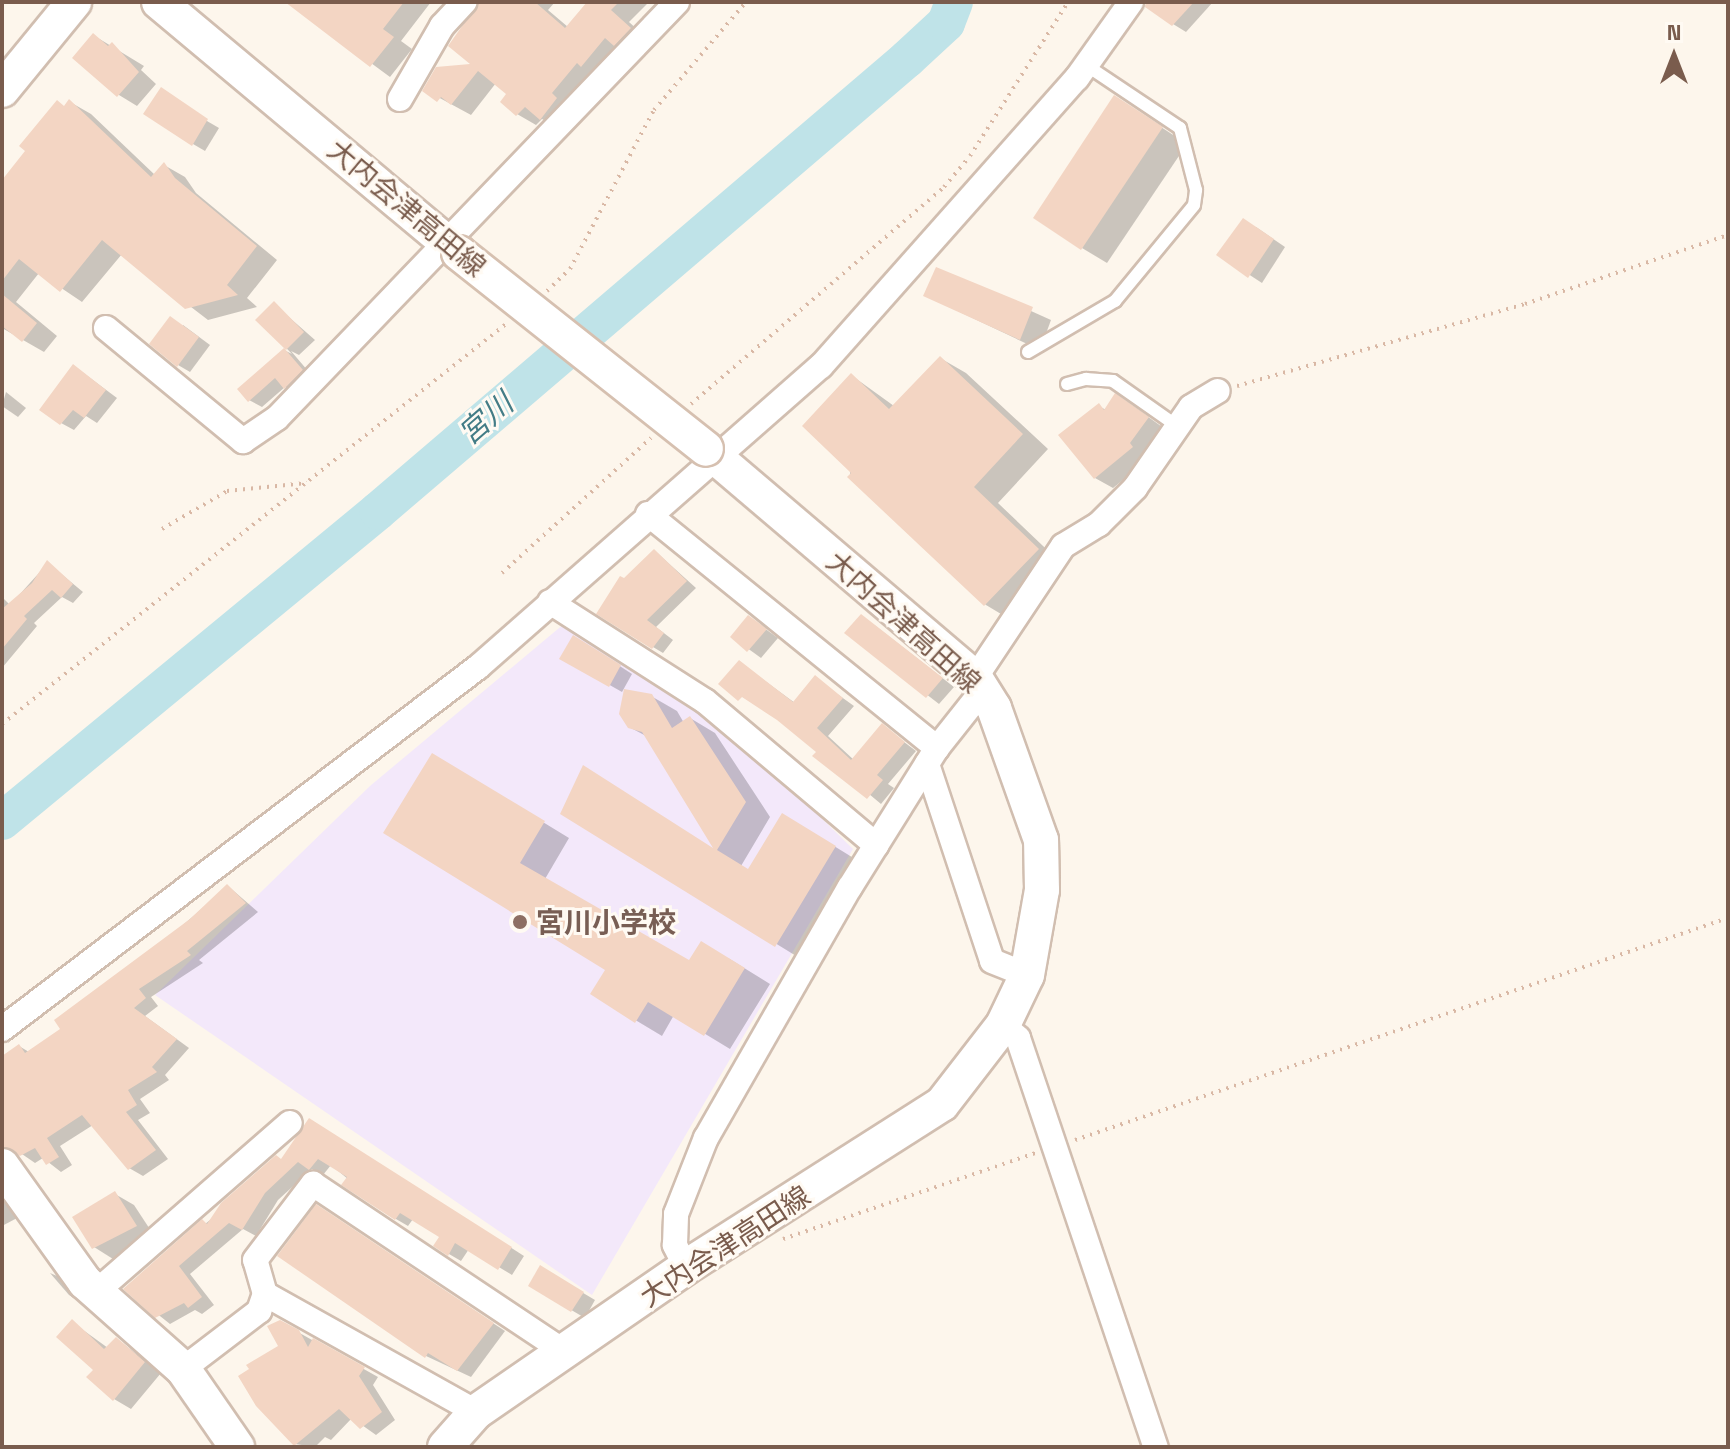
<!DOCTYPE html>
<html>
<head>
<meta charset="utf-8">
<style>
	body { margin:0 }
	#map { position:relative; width:1730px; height:1449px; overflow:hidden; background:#fdf6ec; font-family:"Space Grotesk","Noto Sans JP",sans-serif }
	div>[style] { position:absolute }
	.education>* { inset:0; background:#f3e8fa }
	.shadow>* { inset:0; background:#0003 }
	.river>* { height:38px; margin:-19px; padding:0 19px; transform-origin:19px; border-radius:19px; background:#bfe3e8 }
	.building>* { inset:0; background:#f3d5c3 }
	.path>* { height:4px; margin-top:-2px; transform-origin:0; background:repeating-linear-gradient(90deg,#d9b8a5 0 2px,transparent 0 8px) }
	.roads { filter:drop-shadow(2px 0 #d1beb0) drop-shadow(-2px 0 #d1beb0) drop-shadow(0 2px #d1beb0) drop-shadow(0 -2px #d1beb0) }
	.lane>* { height:12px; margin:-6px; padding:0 6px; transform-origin:6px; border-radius:6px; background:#fff }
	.street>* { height:24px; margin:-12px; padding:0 12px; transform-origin:12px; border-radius:12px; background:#fff }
	.secondary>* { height:34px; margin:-17px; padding:0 17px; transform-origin:17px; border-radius:17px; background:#fff }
	.bridges { filter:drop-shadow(2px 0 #d6c0b0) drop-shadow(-2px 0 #d6c0b0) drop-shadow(0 2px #d6c0b0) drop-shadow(0 -2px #d6c0b0) }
	.secondary-bridge>* { height:34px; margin:-17px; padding:0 17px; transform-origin:17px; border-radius:17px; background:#fff }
	.dots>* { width:22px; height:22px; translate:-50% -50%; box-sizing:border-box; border:4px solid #fffaf3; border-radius:50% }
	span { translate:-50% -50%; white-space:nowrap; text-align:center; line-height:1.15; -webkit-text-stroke:6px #fffaf3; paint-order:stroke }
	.street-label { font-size:28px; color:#7a5c4d }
	.education-label { font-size:28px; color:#785e54; font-weight:700 }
	.left { translate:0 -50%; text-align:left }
	.water-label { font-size:30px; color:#437c86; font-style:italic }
	.frame { position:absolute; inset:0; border:4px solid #7a5c4d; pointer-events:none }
	.north { position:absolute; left:1634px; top:16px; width:80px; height:80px; -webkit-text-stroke:6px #fffaf3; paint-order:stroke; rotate:0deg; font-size:22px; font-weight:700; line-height:32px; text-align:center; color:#7a5c4d }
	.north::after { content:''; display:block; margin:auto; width:28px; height:36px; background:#7a5c4d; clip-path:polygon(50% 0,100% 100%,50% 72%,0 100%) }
</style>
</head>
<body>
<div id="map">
	<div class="education">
		<i style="clip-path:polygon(571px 618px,704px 703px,853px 849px,592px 1295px,155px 995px,370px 786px)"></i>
	</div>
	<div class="shadow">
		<i style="clip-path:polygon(288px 2px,431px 2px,401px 41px,412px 49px,390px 77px)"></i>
		<i style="clip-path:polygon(479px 2px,555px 2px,548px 10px,568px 27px,590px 2px,649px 2px,629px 22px,649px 40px,560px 129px,542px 119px,536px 125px,517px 114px,509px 94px,496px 83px,471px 115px,425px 90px,475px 66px)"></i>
		<i style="clip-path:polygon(1158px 2px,1213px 2px,1186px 32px,1173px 24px)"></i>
		<i style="clip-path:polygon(93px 35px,144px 66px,141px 70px,156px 84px,137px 106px,119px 95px)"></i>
		<i style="clip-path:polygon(159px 93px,219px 128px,205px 151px,193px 144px)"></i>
		<i style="clip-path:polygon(1115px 97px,1187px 144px,1107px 263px,1082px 248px)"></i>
		<i style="clip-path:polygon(70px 102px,91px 114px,155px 175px,164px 165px,185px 177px,196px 193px,277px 260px,247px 298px,257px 307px,208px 320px,122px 254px,82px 302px,39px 273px,16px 302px,57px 336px,44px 352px,2px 328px,2px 183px)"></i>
		<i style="clip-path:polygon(1256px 227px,1285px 247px,1262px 283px,1219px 255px)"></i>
		<i style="clip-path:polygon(937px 269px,1051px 320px,1040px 350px,926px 296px)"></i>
		<i style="clip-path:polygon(274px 304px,315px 340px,299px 355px,291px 351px,314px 378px,298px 394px,285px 387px,262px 407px,249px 400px,284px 350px,292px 354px,258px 319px)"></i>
		<i style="clip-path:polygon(183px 325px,210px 345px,190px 372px,178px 365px)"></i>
		<i style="clip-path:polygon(940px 358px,966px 373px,1048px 449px,998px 503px,1063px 565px,1011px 620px,986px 605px,850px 477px,851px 375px,894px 406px)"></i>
		<i style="clip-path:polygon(74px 366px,117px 398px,97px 423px,86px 416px,74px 430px,61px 423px)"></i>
		<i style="clip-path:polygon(6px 392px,26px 408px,18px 417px,2px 406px)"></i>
		<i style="clip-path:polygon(1099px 406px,1106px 410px,1133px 406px,1165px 429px,1150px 458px,1113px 488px,1095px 478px)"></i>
		<i style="clip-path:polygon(655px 551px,696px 588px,656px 627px,673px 640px,663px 653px,653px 647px,623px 580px)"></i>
		<i style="clip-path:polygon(48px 563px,83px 592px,73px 603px,62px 597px,34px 623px,37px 626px,2px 668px,2px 597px,10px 605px)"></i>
		<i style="clip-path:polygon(749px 617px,778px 638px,761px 658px,732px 637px)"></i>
		<i style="clip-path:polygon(873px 624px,954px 687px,939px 704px,847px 633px)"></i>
		<i style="clip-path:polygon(586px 644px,632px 674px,622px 692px,562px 658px)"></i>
		<i style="clip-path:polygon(739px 662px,795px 703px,815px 678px,854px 706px,828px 736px,854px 760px,883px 726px,916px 751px,888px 784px,894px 788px,881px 804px,778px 718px,721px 684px)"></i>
		<i style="clip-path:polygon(651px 696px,677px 711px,684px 723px,690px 718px,715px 733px,770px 817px,741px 866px,749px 871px,808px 830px,860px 862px,801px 959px,563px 813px,717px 852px,648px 737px,629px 727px)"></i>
		<i style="clip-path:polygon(458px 770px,569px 838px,545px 879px,690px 963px,728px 958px,770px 984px,730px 1049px,674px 1015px,662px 1036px,592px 994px,607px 970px,386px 833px)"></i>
		<i style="clip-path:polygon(228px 886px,258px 912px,199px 960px,203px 963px,151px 997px,158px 1006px,145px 1016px,189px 1048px,165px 1075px,169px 1080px,140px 1099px,150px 1113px,138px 1120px,168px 1159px,143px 1176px,129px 1168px,93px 1125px,60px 1146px,72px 1165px,61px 1172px,43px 1158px,35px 1163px,19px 1152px,2px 1158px,2px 1059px,19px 1046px,29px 1052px,63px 1029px)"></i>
		<i style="clip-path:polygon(322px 1128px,524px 1256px,512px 1275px,469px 1249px,461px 1261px,449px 1254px,442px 1236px,413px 1219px,408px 1226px,396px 1219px,331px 1165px,323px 1175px,312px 1169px,278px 1200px,256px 1236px,243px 1229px,190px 1274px,214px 1305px,202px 1314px,195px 1310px,170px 1324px,126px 1289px)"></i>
		<i style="clip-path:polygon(2px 1192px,19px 1217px,2px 1226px)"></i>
		<i style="clip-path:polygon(115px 1194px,134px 1205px,155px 1237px,113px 1259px,94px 1247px)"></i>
		<i style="clip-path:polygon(329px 1214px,505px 1331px,471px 1377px,426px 1356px,280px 1255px)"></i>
		<i style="clip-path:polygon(541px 1268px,595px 1300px,585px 1318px,530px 1286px)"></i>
		<i style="clip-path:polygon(50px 1273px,64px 1279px,80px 1302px,69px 1295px)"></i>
		<i style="clip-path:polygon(72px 1322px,108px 1348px,117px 1339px,161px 1373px,131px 1409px,114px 1399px)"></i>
		<i style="clip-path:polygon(280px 1322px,378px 1377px,373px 1385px,395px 1420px,376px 1435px,352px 1418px,331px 1440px,325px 1437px,315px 1447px,295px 1444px)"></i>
	</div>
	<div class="river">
		<i style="left:2px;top:821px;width:487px;rotate:-39.5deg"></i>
		<i style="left:378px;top:511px;width:696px;rotate:-40.51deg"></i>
		<i style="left:907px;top:59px;width:53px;rotate:-42.7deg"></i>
		<i style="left:946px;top:23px;width:22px;rotate:-69deg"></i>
	</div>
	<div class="building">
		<i style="clip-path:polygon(285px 2px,404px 2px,383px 29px,394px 37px,370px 67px)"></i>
		<i style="clip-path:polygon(479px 2px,535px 2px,565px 28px,587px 2px,619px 2px,611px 10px,631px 28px,614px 46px,605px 38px,581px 67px,577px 63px,552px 93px,557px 98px,540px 120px,525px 107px,516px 116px,500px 102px,506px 94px,478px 71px,451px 105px,441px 97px,437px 102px,422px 91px,436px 67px,470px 64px,448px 46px)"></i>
		<i style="clip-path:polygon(1146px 2px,1194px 2px,1172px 26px,1145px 7px)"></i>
		<i style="clip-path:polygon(93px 33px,108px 46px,112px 42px,139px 72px,117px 97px,72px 58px)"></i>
		<i style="clip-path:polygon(161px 87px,208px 119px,192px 146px,143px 114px)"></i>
		<i style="clip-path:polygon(1114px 95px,1163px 127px,1081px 250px,1033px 218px)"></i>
		<i style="clip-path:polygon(69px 99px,151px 177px,164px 162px,175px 178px,257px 246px,227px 285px,238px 295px,185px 309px,102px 240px,60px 292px,19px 259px,2px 281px,2px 180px,25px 151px,19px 146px,57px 100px,64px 106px)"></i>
		<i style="clip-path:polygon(1243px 218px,1274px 239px,1248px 278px,1216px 255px)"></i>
		<i style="clip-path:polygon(936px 267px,1033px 307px,1020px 340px,923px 296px)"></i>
		<i style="clip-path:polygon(2px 294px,37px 323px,22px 342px,2px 326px)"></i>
		<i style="clip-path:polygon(274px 301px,304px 332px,286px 350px,255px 320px)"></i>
		<i style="clip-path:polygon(170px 316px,199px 337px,177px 367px,149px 344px)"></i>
		<i style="clip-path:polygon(284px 348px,303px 370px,284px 389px,275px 378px,248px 402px,237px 389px)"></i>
		<i style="clip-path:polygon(940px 356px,1023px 434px,974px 487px,1039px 549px,984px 606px,847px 477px,851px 473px,802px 426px,851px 373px,889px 409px)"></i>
		<i style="clip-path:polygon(73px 364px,106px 390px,84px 418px,73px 410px,60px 425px,39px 410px)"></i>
		<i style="clip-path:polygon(1115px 393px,1149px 417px,1130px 443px,1133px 447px,1094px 479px,1058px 435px,1099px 403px,1104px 410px)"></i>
		<i style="clip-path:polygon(654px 549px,687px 581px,647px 620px,664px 633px,652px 649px,596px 614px,620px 576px,624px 578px)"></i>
		<i style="clip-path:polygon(47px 560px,73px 584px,61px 598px,52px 590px,24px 616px,27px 619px,2px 649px,2px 609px,32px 583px)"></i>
		<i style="clip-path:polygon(861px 614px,943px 678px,926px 698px,844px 633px)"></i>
		<i style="clip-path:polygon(748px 615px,767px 629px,747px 652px,730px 637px)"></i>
		<i style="clip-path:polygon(573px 635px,621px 665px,609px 687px,559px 659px)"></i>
		<i style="clip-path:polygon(739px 660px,793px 702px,815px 675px,843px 698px,817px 728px,851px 760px,882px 723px,905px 742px,877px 775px,883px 780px,867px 799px,812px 756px,816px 752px,777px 720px,742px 697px,738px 701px,718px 684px)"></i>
		<i style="clip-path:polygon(624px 689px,652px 694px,672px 728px,690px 716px,746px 802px,717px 850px,748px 869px,782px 813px,836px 846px,775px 947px,560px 814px,583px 765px,713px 848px,642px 732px,628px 728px,619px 714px)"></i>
		<i style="clip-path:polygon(432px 753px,545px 821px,520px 863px,689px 960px,701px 941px,745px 968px,704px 1036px,648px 1002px,635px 1023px,590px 994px,605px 970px,383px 833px)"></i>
		<i style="clip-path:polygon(227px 884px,246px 903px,187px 951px,191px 955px,139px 989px,146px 998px,134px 1008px,177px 1039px,152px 1067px,157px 1072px,128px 1090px,137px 1105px,126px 1112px,156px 1150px,128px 1170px,82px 1115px,47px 1138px,59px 1157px,46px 1165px,35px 1148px,20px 1156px,2px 1146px,2px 1056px,19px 1044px,25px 1053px,60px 1029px,54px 1020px,190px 919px)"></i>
		<i style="clip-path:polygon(309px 1118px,512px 1247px,498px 1270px,455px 1243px,448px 1256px,433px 1246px,439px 1237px,400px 1213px,395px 1220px,341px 1185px,347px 1177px,318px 1159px,309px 1170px,298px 1162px,265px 1193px,242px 1230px,229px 1223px,179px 1266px,202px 1297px,188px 1308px,184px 1303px,155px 1318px,123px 1289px,202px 1219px,207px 1224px,221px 1203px,276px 1155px,281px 1159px)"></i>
		<i style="clip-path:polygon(115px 1191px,137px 1226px,92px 1249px,72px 1217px)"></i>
		<i style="clip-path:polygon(316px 1204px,494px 1323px,457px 1371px,428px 1353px,425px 1358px,277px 1256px)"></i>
		<i style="clip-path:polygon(540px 1265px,584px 1292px,571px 1312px,528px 1286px)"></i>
		<i style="clip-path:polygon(72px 1319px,104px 1349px,116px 1337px,145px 1362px,113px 1401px,86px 1377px,93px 1370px,56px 1337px)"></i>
		<i style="clip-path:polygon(280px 1320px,299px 1330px,308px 1347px,313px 1338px,365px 1367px,359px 1376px,382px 1412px,360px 1429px,339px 1409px,294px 1446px,256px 1406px,238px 1376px,249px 1369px,246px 1365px,278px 1346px,267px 1326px)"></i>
	</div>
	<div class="path">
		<i style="left:547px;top:291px;width:32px;rotate:-44deg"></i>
		<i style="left:570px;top:269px;width:180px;rotate:-62.2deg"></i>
		<i style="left:654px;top:110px;width:142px;rotate:-49.6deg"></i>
		<i style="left:1237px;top:386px;width:299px;rotate:-15.9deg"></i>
		<i style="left:1525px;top:304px;width:214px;rotate:-18.8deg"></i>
		<i style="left:691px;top:404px;width:333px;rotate:-40.6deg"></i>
		<i style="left:944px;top:187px;width:40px;rotate:-50deg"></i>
		<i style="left:970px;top:156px;width:183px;rotate:-57.5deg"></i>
		<i style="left:162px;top:529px;width:75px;rotate:-30.3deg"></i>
		<i style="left:227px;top:491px;width:80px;rotate:-5.7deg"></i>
		<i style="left:502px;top:573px;width:201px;rotate:-42.2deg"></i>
		<i style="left:2px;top:724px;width:643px;rotate:-38.44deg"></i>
		<i style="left:1075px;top:1140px;width:690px;rotate:-18.78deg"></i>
		<i style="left:783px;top:1239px;width:267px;rotate:-18.8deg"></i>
	</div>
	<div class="roads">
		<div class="lane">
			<i style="left:1028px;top:352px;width:101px;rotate:-30.4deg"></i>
			<i style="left:1115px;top:301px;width:124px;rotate:-50.5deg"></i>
			<i style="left:1194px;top:205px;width:15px;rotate:-82deg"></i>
			<i style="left:1196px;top:190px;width:64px;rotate:-104.5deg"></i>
			<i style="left:1180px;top:128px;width:113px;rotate:-146.2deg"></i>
			<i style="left:1067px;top:384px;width:20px;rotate:-15deg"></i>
			<i style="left:1086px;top:379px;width:27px;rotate:4deg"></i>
			<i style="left:1113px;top:381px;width:78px;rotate:35.1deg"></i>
		</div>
		<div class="street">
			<i style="left:400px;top:99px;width:84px;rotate:-60.1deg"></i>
			<i style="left:442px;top:26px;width:33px;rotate:-47deg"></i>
			<i style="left:106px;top:328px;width:178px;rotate:39.5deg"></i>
			<i style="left:243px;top:441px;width:41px;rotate:-34.1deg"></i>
			<i style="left:277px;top:418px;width:577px;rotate:-46.12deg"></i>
			<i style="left:648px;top:514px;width:372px;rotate:39deg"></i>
			<i style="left:550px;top:602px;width:184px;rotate:32.6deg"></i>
			<i style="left:705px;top:701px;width:224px;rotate:40.1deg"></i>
			<i style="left:975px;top:678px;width:159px;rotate:-56.3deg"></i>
			<i style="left:1063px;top:546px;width:42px;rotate:-31.4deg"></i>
			<i style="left:1099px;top:524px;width:51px;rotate:-45deg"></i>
			<i style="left:1135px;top:488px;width:98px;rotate:-55.3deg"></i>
			<i style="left:1191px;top:407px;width:31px;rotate:-31deg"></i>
			<i style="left:927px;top:764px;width:207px;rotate:71.7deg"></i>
			<i style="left:992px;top:961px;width:38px;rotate:22deg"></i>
			<i style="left:1003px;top:1025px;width:20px;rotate:41deg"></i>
			<i style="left:1018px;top:1038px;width:432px;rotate:71.4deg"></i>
			<i style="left:2px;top:1029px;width:598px;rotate:-37.25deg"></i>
			<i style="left:478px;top:667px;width:456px;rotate:-41.3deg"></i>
			<i style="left:821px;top:366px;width:385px;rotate:-48.4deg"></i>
			<i style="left:1077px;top:78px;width:93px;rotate:-54.6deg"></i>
			<i style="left:686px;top:1267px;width:25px;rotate:-117deg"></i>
			<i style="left:675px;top:1245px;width:31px;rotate:-88deg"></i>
			<i style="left:676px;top:1214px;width:82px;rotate:-68.5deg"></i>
			<i style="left:706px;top:1138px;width:289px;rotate:-60.2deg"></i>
			<i style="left:850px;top:887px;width:164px;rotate:-58deg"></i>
			<i style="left:937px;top:748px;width:74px;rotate:-51.6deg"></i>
			<i style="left:96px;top:1292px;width:257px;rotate:-41.1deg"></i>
			<i style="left:265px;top:1294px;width:242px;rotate:29.2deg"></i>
			<i style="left:183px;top:1369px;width:96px;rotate:-37.3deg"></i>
			<i style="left:259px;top:1311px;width:18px;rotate:-71deg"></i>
			<i style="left:265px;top:1294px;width:35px;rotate:-106deg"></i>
			<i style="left:255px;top:1260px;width:96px;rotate:-52.7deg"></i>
			<i style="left:313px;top:1184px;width:303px;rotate:33.7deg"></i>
		</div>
		<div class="secondary">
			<i style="left:159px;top:2px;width:391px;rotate:39.9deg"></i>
			<i style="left:2px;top:90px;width:114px;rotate:-50.7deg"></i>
			<i style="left:2px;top:1166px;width:143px;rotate:54.4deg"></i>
			<i style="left:85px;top:1282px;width:131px;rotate:41.6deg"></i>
			<i style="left:183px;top:1369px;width:95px;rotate:55.3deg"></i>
			<i style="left:445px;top:1447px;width:47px;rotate:-48.5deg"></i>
			<i style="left:476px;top:1412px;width:255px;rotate:-34.6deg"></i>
			<i style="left:686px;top:1267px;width:303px;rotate:-32.5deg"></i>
			<i style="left:942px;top:1104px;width:100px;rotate:-52.3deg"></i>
			<i style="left:1003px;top:1025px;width:55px;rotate:-64.4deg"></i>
			<i style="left:1027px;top:975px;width:86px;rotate:-80deg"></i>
			<i style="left:1042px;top:890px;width:50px;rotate:-91.1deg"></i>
			<i style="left:1041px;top:840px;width:140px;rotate:-109.6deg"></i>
			<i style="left:994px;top:708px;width:36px;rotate:-122deg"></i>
			<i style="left:975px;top:678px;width:353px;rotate:-139.6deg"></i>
		</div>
	</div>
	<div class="bridges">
		<div class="secondary-bridge">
			<i style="left:459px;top:253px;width:315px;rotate:38.4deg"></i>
		</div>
	</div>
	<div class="dots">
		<i style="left:520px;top:922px;background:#8d6e63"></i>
	</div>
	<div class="street-label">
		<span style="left:407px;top:208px;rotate:40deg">大内会津高田線</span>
		<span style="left:904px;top:622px;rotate:42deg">大内会津高田線</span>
		<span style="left:725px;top:1246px;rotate:-33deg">大内会津高田線</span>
	</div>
	<div class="education-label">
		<span class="left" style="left:536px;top:922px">宮川小学校</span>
	</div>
	<div class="water-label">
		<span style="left:486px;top:419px;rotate:-41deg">宮川</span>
	</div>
	<div class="frame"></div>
	<div class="north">N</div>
</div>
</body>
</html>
